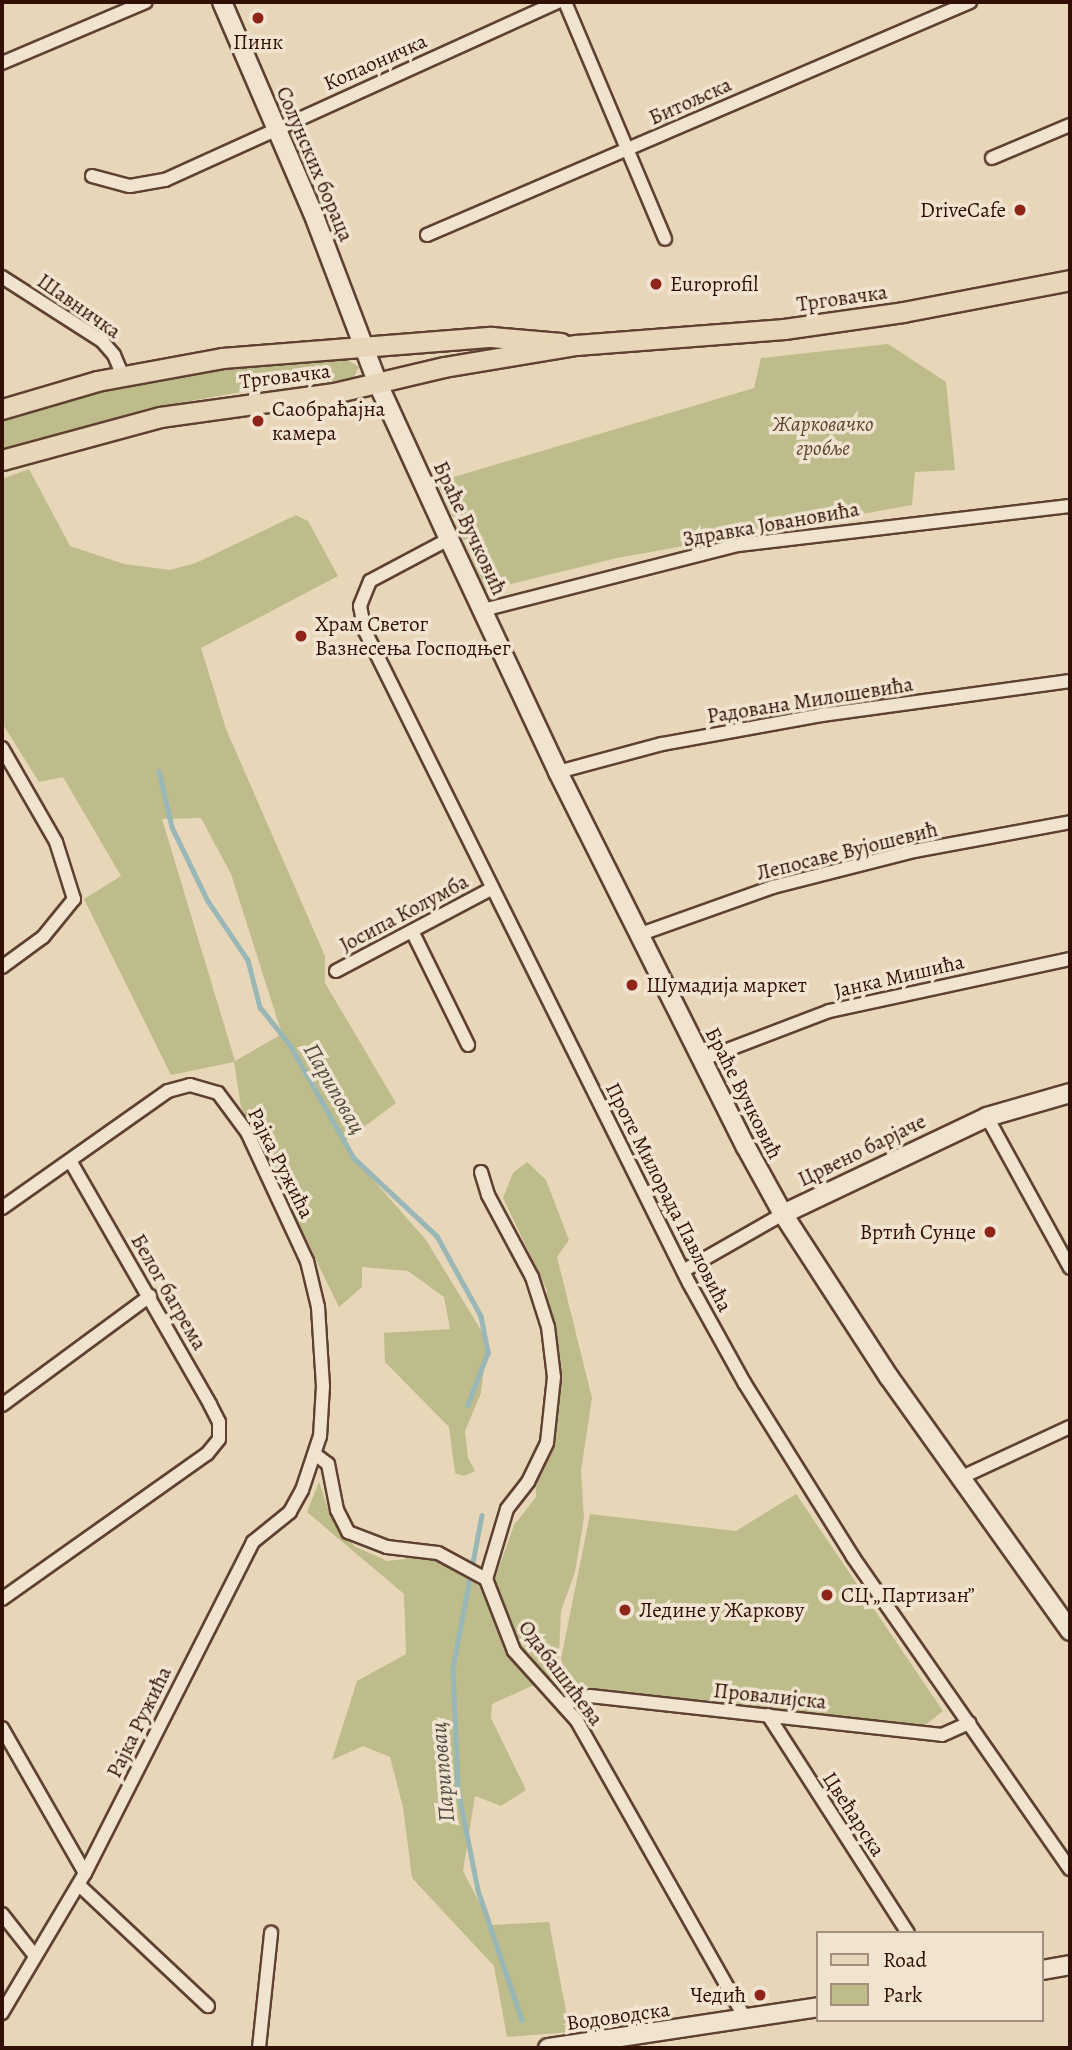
<!DOCTYPE html>
<html>
<head>
<meta charset="utf-8">
<style>
	body { margin:0 }
	#map { position:relative; width:1072px; height:2050px; overflow:hidden; background:#e8d6b8; font-family:Alegreya,serif }
	div>[style] { position:absolute }
	.green>* { inset:0; background:#bdbc8a }
	.stream>* { height:4.5px; margin:-2.25px; padding:0 2.25px; transform-origin:2.25px; border-radius:2.25px; background:#98b7b6 }
	.roads { filter:drop-shadow(2px 0 #5f4131) drop-shadow(-2px 0 #5f4131) drop-shadow(0 2px #5f4131) drop-shadow(0 -2px #5f4131) }
	.street>* { height:12px; margin:-6px; padding:0 6px; transform-origin:6px; border-radius:6px; background:#f0e4d1 }
	.secondary>* { height:18px; margin:-9px; padding:0 9px; transform-origin:9px; border-radius:9px; background:#f0e4d1 }
	.primary>* { height:19px; margin:-9.5px; padding:0 9.5px; transform-origin:9.5px; border-radius:9.5px; background:#e8d6b8 }
	.dots>* { width:19px; height:19px; translate:-50% -50%; box-sizing:border-box; border:4px solid #f0e4d1; border-radius:50% }
	span { translate:-50% -50%; white-space:nowrap; text-align:center; line-height:1.15; -webkit-text-stroke:7px #f0e4d1; paint-order:stroke }
	.poi-label { font-size:21px; color:#310f04 }
	.right { translate:-100% -50%; text-align:right }
	.left { translate:0 -50%; text-align:left }
	.street-label { font-size:21px; color:#310f04 }
	.park-label { font-size:21px; color:#5b432c; font-style:italic }
	.water-label { font-size:23px; color:#554a42; font-style:italic }
	.frame { position:absolute; inset:0; border:4px solid #310f04; pointer-events:none }
	.legend { position:absolute; left:816px; top:1931px; width:228px; height:91px; box-sizing:border-box; background:#f0e4d1; border:2px solid #a48f7f; margin:0; padding:9px 12px; list-style:none; font-size:21px; color:#310f04 }
	.legend li { display:flex; align-items:center; gap:14px; height:35px }
	.legend b { width:35px; border:2px solid #a48f7f }
</style>
</head>
<body>
<div id="map">
	<div class="green">
		<i style="clip-path:polygon(888px 344px,946px 382px,955px 470px,915px 472px,912px 505px,617px 558px,486px 590px,437px 482px,754px 388px,761px 358px)"></i>
		<i style="clip-path:polygon(344px 358px,359px 367px,353px 378px,344px 380px,277px 386px,149px 408px,2px 451px,2px 418px,103px 388px,236px 365px)"></i>
		<i style="clip-path:polygon(evenodd,29px 469px,70px 546px,124px 564px,170px 570px,196px 563px,296px 515px,308px 521px,338px 576px,201px 648px,226px 729px,325px 956px,325px 983px,396px 1103px,345px 1141px,336px 1127px,354px 1158px,426px 1240px,487px 1340px,481px 1393px,465px 1431px,468px 1458px,475px 1471px,464px 1476px,455px 1473px,449px 1427px,385px 1362px,384px 1333px,450px 1329px,444px 1297px,408px 1271px,362px 1267px,362px 1287px,339px 1307px,241px 1107px,234px 1062px,171px 1075px,84px 899px,121px 876px,63px 777px,39px 782px,2px 723px,2px 479px,29px 469px,201px 818px,231px 874px,282px 1034px,235px 1061px,162px 819px,201px 818px)"></i>
		<i style="clip-path:polygon(527px 1162px,546px 1180px,569px 1240px,557px 1257px,592px 1398px,581px 1471px,584px 1518px,575px 1572px,561px 1611px,558px 1674px,492px 1704px,491px 1718px,526px 1790px,501px 1806px,475px 1796px,463px 1871px,491px 1925px,549px 1922px,570px 2032px,507px 2037px,494px 1966px,412px 1878px,403px 1807px,390px 1757px,363px 1746px,332px 1760px,357px 1681px,406px 1654px,404px 1594px,307px 1512px,319px 1482px,328px 1508px,354px 1546px,387px 1561px,406px 1559px,414px 1549px,493px 1584px,514px 1525px,536px 1497px,536px 1466px,552px 1407px,544px 1310px,547px 1290px,503px 1198px,513px 1173px)"></i>
		<i style="clip-path:polygon(796px 1494px,943px 1711px,924px 1726px,569px 1689px,561px 1659px,590px 1514px,736px 1531px)"></i>
	</div>
	<div class="stream">
		<i style="left:159px;top:771px;width:57px;rotate:76.9deg"></i>
		<i style="left:172px;top:827px;width:82px;rotate:64.1deg"></i>
		<i style="left:208px;top:901px;width:71px;rotate:55.9deg"></i>
		<i style="left:248px;top:960px;width:49px;rotate:75.7deg"></i>
		<i style="left:260px;top:1007px;width:48px;rotate:51.7deg"></i>
		<i style="left:290px;top:1045px;width:130px;rotate:60.5deg"></i>
		<i style="left:354px;top:1158px;width:114px;rotate:43.2deg"></i>
		<i style="left:437px;top:1236px;width:91px;rotate:61.2deg"></i>
		<i style="left:481px;top:1316px;width:38px;rotate:79deg"></i>
		<i style="left:488px;top:1353px;width:56px;rotate:111deg"></i>
		<i style="left:482px;top:1515px;width:156px;rotate:100.7deg"></i>
		<i style="left:453px;top:1668px;width:121px;rotate:87.6deg"></i>
		<i style="left:458px;top:1789px;width:103px;rotate:78.8deg"></i>
		<i style="left:478px;top:1890px;width:137px;rotate:71.3deg"></i>
	</div>
	<div class="roads">
		<div class="street">
			<i style="left:565px;top:2px;width:257px;rotate:67.1deg"></i>
			<i style="left:2px;top:63px;width:156px;rotate:-23deg"></i>
			<i style="left:992px;top:158px;width:85px;rotate:-22.9deg"></i>
			<i style="left:92px;top:176px;width:39px;rotate:15deg"></i>
			<i style="left:130px;top:186px;width:36px;rotate:-10deg"></i>
			<i style="left:165px;top:180px;width:431px;rotate:-24.4deg"></i>
			<i style="left:427px;top:235px;width:591px;rotate:-23.22deg"></i>
			<i style="left:2px;top:277px;width:119px;rotate:32.6deg"></i>
			<i style="left:102px;top:341px;width:18px;rotate:49deg"></i>
			<i style="left:114px;top:355px;width:23px;rotate:67deg"></i>
			<i style="left:449px;top:539px;width:89px;rotate:152deg"></i>
			<i style="left:370px;top:581px;width:27px;rotate:112deg"></i>
			<i style="left:360px;top:606px;width:25px;rotate:79deg"></i>
			<i style="left:365px;top:631px;width:728px;rotate:63.58deg"></i>
			<i style="left:689px;top:1283px;width:115px;rotate:61deg"></i>
			<i style="left:745px;top:1384px;width:204px;rotate:58deg"></i>
			<i style="left:853px;top:1557px;width:380px;rotate:55.2deg"></i>
			<i style="left:483px;top:610px;width:263px;rotate:-14.3deg"></i>
			<i style="left:738px;top:545px;width:334px;rotate:-6.7deg"></i>
			<i style="left:2px;top:748px;width:108px;rotate:60.1deg"></i>
			<i style="left:56px;top:842px;width:60px;rotate:72.5deg"></i>
			<i style="left:74px;top:899px;width:49px;rotate:129.2deg"></i>
			<i style="left:43px;top:937px;width:51px;rotate:143.8deg"></i>
			<i style="left:558px;top:772px;width:108px;rotate:-15.1deg"></i>
			<i style="left:662px;top:744px;width:163px;rotate:-10.3deg"></i>
			<i style="left:822px;top:715px;width:250px;rotate:-7.8deg"></i>
			<i style="left:412px;top:931px;width:127px;rotate:63.8deg"></i>
			<i style="left:638px;top:935px;width:143px;rotate:-19.6deg"></i>
			<i style="left:773px;top:887px;width:146px;rotate:-14.3deg"></i>
			<i style="left:914px;top:851px;width:159px;rotate:-10.5deg"></i>
			<i style="left:336px;top:971px;width:175px;rotate:-27.9deg"></i>
			<i style="left:701px;top:1060px;width:137px;rotate:-20.9deg"></i>
			<i style="left:829px;top:1011px;width:247px;rotate:-12.2deg"></i>
			<i style="left:987px;top:1117px;width:172px;rotate:61.2deg"></i>
			<i style="left:481px;top:1172px;width:24px;rotate:73deg"></i>
			<i style="left:488px;top:1195px;width:93px;rotate:61.8deg"></i>
			<i style="left:532px;top:1277px;width:52px;rotate:72.3deg"></i>
			<i style="left:548px;top:1327px;width:50px;rotate:83.2deg"></i>
			<i style="left:554px;top:1377px;width:66px;rotate:96.1deg"></i>
			<i style="left:547px;top:1443px;width:43px;rotate:116deg"></i>
			<i style="left:528px;top:1482px;width:34px;rotate:128deg"></i>
			<i style="left:507px;top:1509px;width:73px;rotate:106.7deg"></i>
			<i style="left:486px;top:1579px;width:77px;rotate:68.7deg"></i>
			<i style="left:514px;top:1651px;width:94px;rotate:48deg"></i>
			<i style="left:577px;top:1721px;width:343px;rotate:60.5deg"></i>
			<i style="left:2px;top:1208px;width:203px;rotate:-35.2deg"></i>
			<i style="left:168px;top:1091px;width:23px;rotate:-15deg"></i>
			<i style="left:190px;top:1085px;width:29px;rotate:16deg"></i>
			<i style="left:218px;top:1093px;width:49px;rotate:53.4deg"></i>
			<i style="left:247px;top:1132px;width:142px;rotate:65.1deg"></i>
			<i style="left:307px;top:1261px;width:47px;rotate:76.6deg"></i>
			<i style="left:318px;top:1307px;width:79px;rotate:86.4deg"></i>
			<i style="left:323px;top:1386px;width:50px;rotate:93.4deg"></i>
			<i style="left:320px;top:1436px;width:57px;rotate:108.4deg"></i>
			<i style="left:302px;top:1490px;width:25px;rotate:119deg"></i>
			<i style="left:290px;top:1512px;width:48px;rotate:141deg"></i>
			<i style="left:253px;top:1542px;width:371px;rotate:116.9deg"></i>
			<i style="left:85px;top:1873px;width:163px;rotate:120.7deg"></i>
			<i style="left:683px;top:1271px;width:115px;rotate:-29.7deg"></i>
			<i style="left:2px;top:1405px;width:184px;rotate:-36.4deg"></i>
			<i style="left:316px;top:1455px;width:15px;rotate:37deg"></i>
			<i style="left:328px;top:1464px;width:47px;rotate:78.9deg"></i>
			<i style="left:337px;top:1510px;width:25px;rotate:63deg"></i>
			<i style="left:348px;top:1532px;width:42px;rotate:21deg"></i>
			<i style="left:387px;top:1547px;width:51px;rotate:6.7deg"></i>
			<i style="left:438px;top:1553px;width:55px;rotate:28.4deg"></i>
			<i style="left:960px;top:1478px;width:121px;rotate:-24.9deg"></i>
			<i style="left:2px;top:1599px;width:251px;rotate:-35.3deg"></i>
			<i style="left:207px;top:1454px;width:19px;rotate:-51deg"></i>
			<i style="left:219px;top:1439px;width:17px;rotate:-90deg"></i>
			<i style="left:219px;top:1422px;width:20px;rotate:-117deg"></i>
			<i style="left:210px;top:1404px;width:280px;rotate:-119.9deg"></i>
			<i style="left:564px;top:1704px;width:27px;rotate:-17deg"></i>
			<i style="left:590px;top:1696px;width:354px;rotate:6.3deg"></i>
			<i style="left:942px;top:1735px;width:30px;rotate:-24deg"></i>
			<i style="left:768px;top:1715px;width:259px;rotate:57.3deg"></i>
			<i style="left:2px;top:1728px;width:167px;rotate:60.2deg"></i>
			<i style="left:79px;top:1885px;width:177px;rotate:43.2deg"></i>
			<i style="left:2px;top:1914px;width:53px;rotate:51.8deg"></i>
			<i style="left:259px;top:2048px;width:116px;rotate:-84deg"></i>
		</div>
		<div class="secondary">
			<i style="left:222px;top:2px;width:230px;rotate:66.7deg"></i>
			<i style="left:313px;top:213px;width:183px;rotate:69.2deg"></i>
			<i style="left:378px;top:384px;width:170px;rotate:65.4deg"></i>
			<i style="left:449px;top:539px;width:257px;rotate:64.9deg"></i>
			<i style="left:558px;top:772px;width:419px;rotate:63.4deg"></i>
			<i style="left:746px;top:1147px;width:77px;rotate:61.1deg"></i>
			<i style="left:783px;top:1214px;width:194px;rotate:57deg"></i>
			<i style="left:889px;top:1377px;width:312px;rotate:54.5deg"></i>
			<i style="left:783px;top:1214px;width:226px;rotate:-25.4deg"></i>
			<i style="left:987px;top:1117px;width:86px;rotate:-16.1deg"></i>
			<i style="left:1042px;top:1970px;width:28px;rotate:-10deg"></i>
			<i style="left:548px;top:2048px;width:273px;rotate:-8.6deg"></i>
		</div>
		<div class="primary">
			<i style="left:2px;top:409px;width:99px;rotate:-16.4deg"></i>
			<i style="left:97px;top:381px;width:127px;rotate:-10.4deg"></i>
			<i style="left:222px;top:358px;width:270px;rotate:-4.5deg"></i>
			<i style="left:491px;top:337px;width:70px;rotate:4.9deg"></i>
			<i style="left:2px;top:460px;width:164px;rotate:-15.2deg"></i>
			<i style="left:160px;top:417px;width:176px;rotate:-7.9deg"></i>
			<i style="left:334px;top:393px;width:113px;rotate:-13.3deg"></i>
			<i style="left:444px;top:367px;width:134px;rotate:-9.5deg"></i>
			<i style="left:576px;top:345px;width:209px;rotate:-4.4deg"></i>
			<i style="left:784px;top:329px;width:120px;rotate:-8.1deg"></i>
			<i style="left:903px;top:312px;width:170px;rotate:-10.8deg"></i>
		</div>
	</div>
	<div class="dots">
		<i style="left:258px;top:18px;background:#8f2418"></i>
		<i style="left:1020px;top:210px;background:#8f2418"></i>
		<i style="left:656px;top:284px;background:#8f2418"></i>
		<i style="left:258px;top:421px;background:#8f2418"></i>
		<i style="left:301px;top:636px;background:#8f2418"></i>
		<i style="left:632px;top:985px;background:#8f2418"></i>
		<i style="left:990px;top:1232px;background:#8f2418"></i>
		<i style="left:827px;top:1595px;background:#8f2418"></i>
		<i style="left:625px;top:1610px;background:#8f2418"></i>
		<i style="left:760px;top:1995px;background:#8f2418"></i>
	</div>
	<div class="poi-label">
		<span style="left:258px;top:42px">Пинк</span>
		<span class="right" style="left:1006px;top:210px">DriveCafe</span>
		<span class="left" style="left:670px;top:284px">Europrofil</span>
		<span class="left" style="left:272px;top:421px">Саобраћајна<br>камера</span>
		<span class="left" style="left:315px;top:636px">Храм Светог<br>Вазнесења Господњег</span>
		<span class="left" style="left:646px;top:985px">Шумадија маркет</span>
		<span class="right" style="left:976px;top:1232px">Вртић Сунце</span>
		<span class="left" style="left:841px;top:1595px">СЦ „Партизан”</span>
		<span class="left" style="left:639px;top:1610px">Ледине у Жаркову</span>
		<span class="right" style="left:746px;top:1995px">Чедић</span>
	</div>
	<div class="street-label">
		<span style="left:375px;top:62px;rotate:-24deg">Копаоничка</span>
		<span style="left:690px;top:101px;rotate:-24deg">Битољска</span>
		<span style="left:315px;top:164px;rotate:67deg">Солунских бораца</span>
		<span style="left:842px;top:298px;rotate:-8deg">Трговачка</span>
		<span style="left:79px;top:306px;rotate:35deg">Шавничка</span>
		<span style="left:285px;top:376px;rotate:-7deg">Трговачка</span>
		<span style="left:771px;top:524px;rotate:-10deg">Здравка Јовановића</span>
		<span style="left:470px;top:528px;rotate:65deg">Браће Вучковић</span>
		<span style="left:810px;top:700px;rotate:-9deg">Радована Милошевића</span>
		<span style="left:847px;top:851px;rotate:-14deg">Лепосаве Вујошевић</span>
		<span style="left:404px;top:913px;rotate:-28deg">Јосипа Колумба</span>
		<span style="left:899px;top:976px;rotate:-13deg">Јанка Мишића</span>
		<span style="left:744px;top:1093px;rotate:63deg">Браће Вучковић</span>
		<span style="left:862px;top:1150px;rotate:-26deg">Црвено барјаче</span>
		<span style="left:281px;top:1163px;rotate:63deg">Рајка Ружића</span>
		<span style="left:669px;top:1197px;rotate:63deg">Проте Милорада Павловића</span>
		<span style="left:169px;top:1292px;rotate:60deg">Белог багрема</span>
		<span style="left:561px;top:1673px;rotate:53deg">Одабашићева</span>
		<span style="left:770px;top:1696px;rotate:6deg">Провалијска</span>
		<span style="left:139px;top:1722px;rotate:-64deg">Рајка Ружића</span>
		<span style="left:854px;top:1814px;rotate:57deg">Цвећарска</span>
		<span style="left:618px;top:2016px;rotate:-8deg">Водоводска</span>
	</div>
	<div class="park-label">
		<span style="left:823px;top:436px">Жарковачко<br>гробље</span>
	</div>
	<div class="water-label">
		<span style="left:334px;top:1089px;rotate:60deg">Париповац</span>
		<span style="left:443px;top:1772px;rotate:-95deg">Париповац</span>
	</div>
	<div class="frame"></div>
	<ul class="legend">
	<li><b style="height:9px;background:#e8d6b8"></b>Road</li>
	<li><b style="height:19px;background:#bdbc8a"></b>Park</li>
	</ul>
</div>
</body>
</html>
